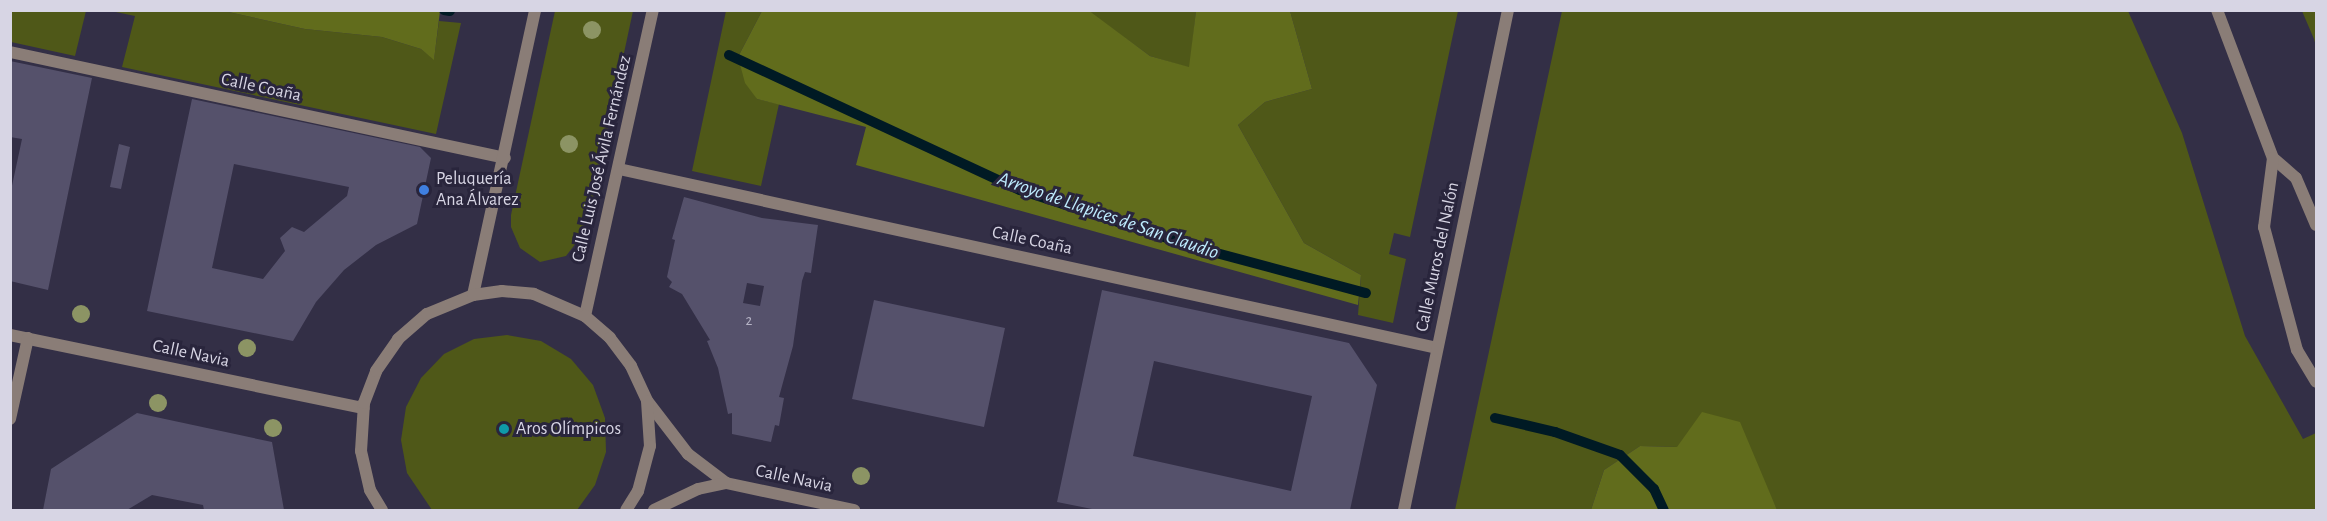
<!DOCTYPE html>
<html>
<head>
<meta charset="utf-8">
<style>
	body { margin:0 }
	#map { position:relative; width:2327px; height:521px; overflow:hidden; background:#332f46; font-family:"Alegreya Sans",sans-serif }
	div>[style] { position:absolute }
	.green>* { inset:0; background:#4f5818 }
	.forest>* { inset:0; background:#616c1c }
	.stream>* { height:10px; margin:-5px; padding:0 5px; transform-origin:5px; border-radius:5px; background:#001a24 }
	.building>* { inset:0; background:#55516b }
	.pedestrian>* { height:12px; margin:-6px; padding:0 6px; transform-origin:6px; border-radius:6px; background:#8a7d77 }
	.minor>* { height:12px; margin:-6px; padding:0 6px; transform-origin:6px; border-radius:6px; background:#8a7d77 }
	.trees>* { width:18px; height:18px; margin:-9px; border-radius:50%; background:#8c9464 }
	.dots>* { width:16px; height:16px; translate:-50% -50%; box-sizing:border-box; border:3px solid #29253c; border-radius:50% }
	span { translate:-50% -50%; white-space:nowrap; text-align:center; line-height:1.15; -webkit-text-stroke:6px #29253c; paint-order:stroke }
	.number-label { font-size:15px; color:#b6b4c6 }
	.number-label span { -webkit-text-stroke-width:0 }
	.street-label { font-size:18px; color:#d7d5e4 }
	.poi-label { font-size:18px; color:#d7d5e4 }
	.left { translate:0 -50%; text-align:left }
	.water-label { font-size:20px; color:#beecfe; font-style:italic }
	.frame { position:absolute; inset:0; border:12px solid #d7d5e4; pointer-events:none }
</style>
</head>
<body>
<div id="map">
	<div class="green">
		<i style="clip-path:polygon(11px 10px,86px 11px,75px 56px,11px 42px)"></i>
		<i style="clip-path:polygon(111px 11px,224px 11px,305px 29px,382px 37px,421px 49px,434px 59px,439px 21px,461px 23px,436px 134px,122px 67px,135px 16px)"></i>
		<i style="clip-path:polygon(555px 11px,633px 11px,586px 230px,566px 256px,540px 262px,520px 248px,511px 227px,511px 215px)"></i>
		<i style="clip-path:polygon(726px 11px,762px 11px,738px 57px,757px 99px,779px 104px,761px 186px,692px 171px)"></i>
		<i style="clip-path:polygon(1088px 11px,1196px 11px,1190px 68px,1150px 56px)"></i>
		<i style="clip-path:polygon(1290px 11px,1458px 11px,1410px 237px,1394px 233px,1389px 254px,1406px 259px,1393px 323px,1358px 315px,1361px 275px,1304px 243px,1238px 125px,1265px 102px,1312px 89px)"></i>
		<i style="clip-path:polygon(1562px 11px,2128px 11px,2182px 133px,2245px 336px,2303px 439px,2316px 433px,2316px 510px,1777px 510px,1761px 478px,1677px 447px,1640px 446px,1604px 470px,1591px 510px,1455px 510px)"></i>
		<i style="clip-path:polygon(2302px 11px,2316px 11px,2316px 46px,2314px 39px)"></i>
		<i style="clip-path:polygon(507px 335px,541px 341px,571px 359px,593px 385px,605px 418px,606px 452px,595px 485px,577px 510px,432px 510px,407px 473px,401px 440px,406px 407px,421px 378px,444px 354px,474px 339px)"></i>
	</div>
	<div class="forest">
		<i style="clip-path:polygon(1088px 10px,1150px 56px,1189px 67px,1196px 11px,1290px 11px,1312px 89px,1265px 102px,1238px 125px,1304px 243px,1361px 275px,1358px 305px,856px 165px,866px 127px,757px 99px,745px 83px,738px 57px,762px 11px)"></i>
		<i style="clip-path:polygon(224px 11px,440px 11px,434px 60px,421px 49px,382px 37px,305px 29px)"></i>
		<i style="clip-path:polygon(1702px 412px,1740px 422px,1777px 510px,1591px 510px,1604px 470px,1640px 446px,1677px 447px)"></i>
	</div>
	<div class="stream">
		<i style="left:444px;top:10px;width:6px;rotate:9deg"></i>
		<i style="left:729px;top:55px;width:321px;rotate:24.9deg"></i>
		<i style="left:1020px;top:190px;width:183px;rotate:18.1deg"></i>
		<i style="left:1194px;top:247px;width:178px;rotate:15deg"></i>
		<i style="left:1495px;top:418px;width:62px;rotate:13.1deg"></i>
		<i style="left:1555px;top:432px;width:69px;rotate:19.5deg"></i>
		<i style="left:1620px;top:455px;width:48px;rotate:45deg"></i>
		<i style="left:1654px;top:489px;width:23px;rotate:65deg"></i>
	</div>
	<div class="building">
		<i style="clip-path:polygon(10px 61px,92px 78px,48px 290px,10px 281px,10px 195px,22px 139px,10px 137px)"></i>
		<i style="clip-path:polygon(evenodd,192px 99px,420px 147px,431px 158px,417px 224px,376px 245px,344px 270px,316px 302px,293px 341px,147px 311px,192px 99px,234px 164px,349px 187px,347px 196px,304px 232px,292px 227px,280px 238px,285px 251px,263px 279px,212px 268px,234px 164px)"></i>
		<i style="clip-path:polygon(119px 144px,130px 147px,121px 189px,110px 187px)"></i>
		<i style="clip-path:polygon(evenodd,684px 197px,762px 218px,818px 225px,811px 273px,805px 272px,802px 281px,793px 346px,779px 397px,784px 398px,779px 426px,775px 425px,771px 442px,732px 434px,732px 413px,728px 414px,718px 368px,707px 341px,710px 340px,682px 294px,669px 287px,672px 282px,667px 277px,675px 240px,672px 239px,684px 197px,747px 283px,764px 286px,760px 306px,743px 303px,747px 283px)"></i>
		<i style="clip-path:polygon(evenodd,1102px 290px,1349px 343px,1377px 385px,1350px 510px,1097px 510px,1057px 502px,1102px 290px,1154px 361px,1312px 396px,1291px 491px,1133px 456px,1154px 361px)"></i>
		<i style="clip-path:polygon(874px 300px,1005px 328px,984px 427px,852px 399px)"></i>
		<i style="clip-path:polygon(137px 413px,272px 442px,284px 510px,204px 510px,203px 505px,152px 495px,127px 510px,43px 510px,51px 469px)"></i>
	</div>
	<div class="pedestrian">
		<i style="left:10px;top:52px;width:506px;rotate:12.09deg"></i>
		<i style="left:619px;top:169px;width:837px;rotate:12.34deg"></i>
	</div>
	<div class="minor">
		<i style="left:2217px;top:10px;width:158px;rotate:69.3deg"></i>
		<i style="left:2273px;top:158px;width:30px;rotate:41deg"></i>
		<i style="left:2296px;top:178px;width:51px;rotate:66.9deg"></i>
		<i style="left:2273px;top:158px;width:70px;rotate:97.4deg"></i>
		<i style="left:2264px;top:227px;width:127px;rotate:75deg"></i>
		<i style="left:2297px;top:350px;width:37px;rotate:59deg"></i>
		<i style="left:473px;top:295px;width:292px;rotate:-77.7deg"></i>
		<i style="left:585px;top:316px;width:313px;rotate:-77.5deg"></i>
		<i style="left:10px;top:335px;width:361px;rotate:11.7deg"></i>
		<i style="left:648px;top:402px;width:66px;rotate:52.4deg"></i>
		<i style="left:688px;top:454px;width:48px;rotate:37.3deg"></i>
		<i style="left:726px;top:483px;width:131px;rotate:11.9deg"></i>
		<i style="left:10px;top:419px;width:83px;rotate:-77.5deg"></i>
		<i style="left:382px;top:510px;width:23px;rotate:-121deg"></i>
		<i style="left:370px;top:490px;width:40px;rotate:-103deg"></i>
		<i style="left:361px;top:451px;width:48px;rotate:-86.4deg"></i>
		<i style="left:364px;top:403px;width:34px;rotate:-69deg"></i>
		<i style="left:376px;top:371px;width:39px;rotate:-55deg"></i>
		<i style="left:398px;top:339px;width:38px;rotate:-41deg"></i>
		<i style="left:427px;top:314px;width:50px;rotate:-22.4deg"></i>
		<i style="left:473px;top:295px;width:29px;rotate:-8deg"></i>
		<i style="left:502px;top:291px;width:32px;rotate:5deg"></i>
		<i style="left:534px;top:294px;width:56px;rotate:23.3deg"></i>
		<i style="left:585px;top:316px;width:33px;rotate:41deg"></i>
		<i style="left:610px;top:338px;width:35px;rotate:53deg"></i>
		<i style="left:631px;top:366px;width:38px;rotate:65deg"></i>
		<i style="left:647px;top:401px;width:45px;rotate:86.2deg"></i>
		<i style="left:650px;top:446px;width:47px;rotate:104.9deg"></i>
		<i style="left:638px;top:491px;width:22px;rotate:122deg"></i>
		<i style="left:654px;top:510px;width:49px;rotate:-25.5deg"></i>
		<i style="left:698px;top:489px;width:29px;rotate:-12deg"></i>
		<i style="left:1404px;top:510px;width:511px;rotate:-78.25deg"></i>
	</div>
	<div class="trees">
		<i style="left:592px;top:30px"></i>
		<i style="left:569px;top:144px"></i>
		<i style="left:81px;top:314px"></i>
		<i style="left:247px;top:348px"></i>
		<i style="left:158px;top:403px"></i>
		<i style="left:273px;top:428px"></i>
		<i style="left:861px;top:476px"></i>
	</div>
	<div class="dots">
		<i style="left:424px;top:190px;background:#3f7fe0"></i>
		<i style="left:504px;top:429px;background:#0f9aa8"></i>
	</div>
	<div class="number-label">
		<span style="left:749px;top:321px">2</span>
	</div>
	<div class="street-label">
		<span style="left:261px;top:88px;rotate:12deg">Calle Coaña</span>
		<span style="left:602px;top:159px;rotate:-77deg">Calle Luis José Ávila Fernández</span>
		<span style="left:1032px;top:241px;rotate:12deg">Calle Coaña</span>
		<span style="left:1438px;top:257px;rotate:-78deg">Calle Muros del Nalón</span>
		<span style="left:191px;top:354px;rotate:12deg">Calle Navia</span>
		<span style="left:794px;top:479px;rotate:12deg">Calle Navia</span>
	</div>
	<div class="poi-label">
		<span class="left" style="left:436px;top:190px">Peluquería<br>Ana Álvarez</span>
		<span class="left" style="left:516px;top:429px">Aros Olímpicos</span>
	</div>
	<div class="water-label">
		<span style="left:1108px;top:216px;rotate:19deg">Arroyo de Llapices de San Claudio</span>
	</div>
	<div class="frame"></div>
</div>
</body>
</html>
